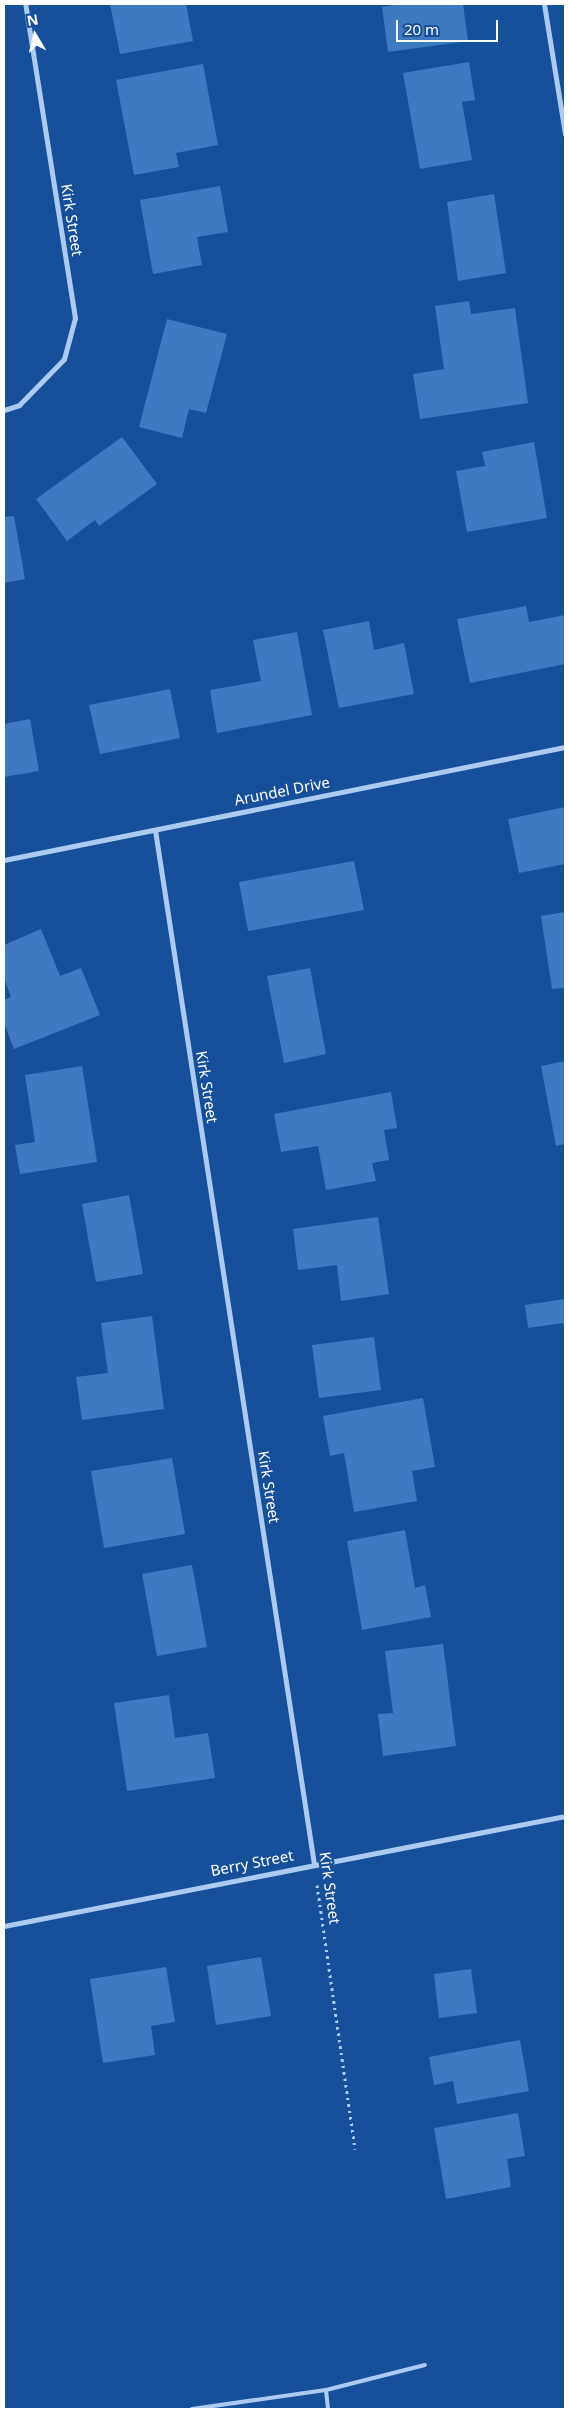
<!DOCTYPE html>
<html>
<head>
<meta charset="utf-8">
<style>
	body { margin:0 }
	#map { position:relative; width:569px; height:2413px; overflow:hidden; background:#16509b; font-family:"Noto Sans",sans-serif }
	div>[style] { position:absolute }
	.building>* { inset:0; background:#3f79c1 }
	.path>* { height:3px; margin-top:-1.5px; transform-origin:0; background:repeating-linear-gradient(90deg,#abccf2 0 2.5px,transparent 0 6.5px) }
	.service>* { height:4px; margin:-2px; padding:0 2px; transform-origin:2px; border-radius:2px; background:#abccf2 }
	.minor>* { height:5px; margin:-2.5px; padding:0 2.5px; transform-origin:2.5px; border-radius:2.5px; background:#abccf2 }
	span { translate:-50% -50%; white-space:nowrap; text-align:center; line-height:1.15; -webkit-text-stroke:4.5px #16509b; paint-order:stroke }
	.street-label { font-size:15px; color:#fff }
	.frame { position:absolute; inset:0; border:5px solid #fff; pointer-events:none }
	.north { position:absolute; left:10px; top:10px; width:50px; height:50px; -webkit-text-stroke:4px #16509b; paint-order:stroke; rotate:351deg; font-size:14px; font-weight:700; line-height:20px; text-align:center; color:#fff }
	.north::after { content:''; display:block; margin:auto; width:18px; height:22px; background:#fff; clip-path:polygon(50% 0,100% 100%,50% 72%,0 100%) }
	.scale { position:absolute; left:396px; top:20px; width:102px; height:22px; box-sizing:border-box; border:2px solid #fff; border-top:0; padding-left:6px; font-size:15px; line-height:18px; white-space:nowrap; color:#fff; -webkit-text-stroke:4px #16509b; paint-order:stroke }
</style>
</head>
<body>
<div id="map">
	<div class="building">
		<i style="clip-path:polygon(110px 4px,186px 4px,193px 41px,120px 54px)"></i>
		<i style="clip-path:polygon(402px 4px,463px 4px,468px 41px,388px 52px,382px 7px)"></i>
		<i style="clip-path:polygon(469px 62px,475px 100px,462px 102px,472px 160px,420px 169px,403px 73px)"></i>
		<i style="clip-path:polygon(203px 64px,218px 145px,176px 153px,179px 167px,134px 175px,116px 80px)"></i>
		<i style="clip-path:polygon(220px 186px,228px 232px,197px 237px,202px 265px,153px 274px,140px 200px)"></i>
		<i style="clip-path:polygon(494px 194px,506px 273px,458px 281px,447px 202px)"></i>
		<i style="clip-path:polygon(469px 301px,471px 314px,515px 308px,528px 403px,420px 419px,413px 374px,444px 369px,435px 306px)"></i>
		<i style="clip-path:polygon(167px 319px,227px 334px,206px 413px,189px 409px,182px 438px,139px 427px)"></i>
		<i style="clip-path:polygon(122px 437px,157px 484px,99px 526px,95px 520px,67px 541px,36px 499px)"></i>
		<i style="clip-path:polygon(534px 442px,547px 518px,467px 532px,456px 471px,485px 466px,482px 452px)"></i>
		<i style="clip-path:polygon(14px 516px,25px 579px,4px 583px,4px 517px)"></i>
		<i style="clip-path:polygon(526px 606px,529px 622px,565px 615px,565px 664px,470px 683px,457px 619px)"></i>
		<i style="clip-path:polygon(369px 621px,374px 650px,404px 643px,414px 694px,339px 708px,323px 630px)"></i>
		<i style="clip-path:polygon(297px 632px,312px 715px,217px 733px,210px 690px,261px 681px,253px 640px)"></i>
		<i style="clip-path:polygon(170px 689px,180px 738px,100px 754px,89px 705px)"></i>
		<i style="clip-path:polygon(30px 719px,39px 771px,4px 777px,4px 724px)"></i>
		<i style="clip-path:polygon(565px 807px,565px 864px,519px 873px,508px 819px)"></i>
		<i style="clip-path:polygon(354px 861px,364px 910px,248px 931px,239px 882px)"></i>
		<i style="clip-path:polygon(565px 912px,565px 988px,552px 989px,541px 916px)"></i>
		<i style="clip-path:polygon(41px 929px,60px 976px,81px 968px,100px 1015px,14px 1049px,4px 1023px,4px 1000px,11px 997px,4px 978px,4px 945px)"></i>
		<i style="clip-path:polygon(310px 968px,326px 1054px,284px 1063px,267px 976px)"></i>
		<i style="clip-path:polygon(565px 1061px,565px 1144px,556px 1146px,541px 1066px)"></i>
		<i style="clip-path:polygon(82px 1066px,97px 1162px,20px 1174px,15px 1145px,35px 1142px,25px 1075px)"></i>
		<i style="clip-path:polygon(391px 1092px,397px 1128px,384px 1130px,389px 1160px,372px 1163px,376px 1181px,326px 1190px,318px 1146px,281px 1152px,274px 1114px)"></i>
		<i style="clip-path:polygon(129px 1195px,143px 1274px,96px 1282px,82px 1204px)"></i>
		<i style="clip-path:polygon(378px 1217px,389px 1294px,341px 1301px,337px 1265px,298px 1270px,293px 1229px)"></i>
		<i style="clip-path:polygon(565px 1299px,565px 1333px,563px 1323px,528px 1328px,525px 1305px)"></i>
		<i style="clip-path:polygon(152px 1316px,164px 1409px,82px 1420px,76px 1377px,108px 1373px,101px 1323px)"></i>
		<i style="clip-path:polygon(374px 1337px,381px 1390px,319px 1398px,312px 1345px)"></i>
		<i style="clip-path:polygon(423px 1398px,435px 1467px,412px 1471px,417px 1501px,354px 1512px,344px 1453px,330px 1456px,323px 1416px)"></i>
		<i style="clip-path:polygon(172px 1458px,185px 1534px,104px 1548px,91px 1471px)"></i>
		<i style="clip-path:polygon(405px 1530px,415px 1588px,425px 1585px,431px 1617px,362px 1630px,347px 1541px)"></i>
		<i style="clip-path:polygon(192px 1565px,207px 1647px,157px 1656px,142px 1574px)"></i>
		<i style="clip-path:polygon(443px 1644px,456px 1746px,383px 1756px,378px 1714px,393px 1713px,385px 1651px)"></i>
		<i style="clip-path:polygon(169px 1695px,175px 1738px,208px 1733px,215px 1778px,127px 1791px,114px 1703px)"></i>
		<i style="clip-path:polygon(261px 1957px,271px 2016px,216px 2025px,207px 1966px)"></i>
		<i style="clip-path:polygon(166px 1967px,175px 2022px,151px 2026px,155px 2055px,103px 2063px,90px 1979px)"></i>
		<i style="clip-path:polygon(471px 1969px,477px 2013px,439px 2018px,434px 1974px)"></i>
		<i style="clip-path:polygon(520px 2040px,529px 2091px,457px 2104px,453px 2081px,434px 2085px,429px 2057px)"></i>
		<i style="clip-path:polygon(518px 2113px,525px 2156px,507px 2159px,511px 2187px,446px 2199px,434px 2128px)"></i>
	</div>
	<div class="path">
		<i style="left:317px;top:1885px;width:267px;rotate:81.8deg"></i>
	</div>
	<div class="service">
		<i style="left:326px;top:2390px;width:102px;rotate:-14.2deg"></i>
		<i style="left:192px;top:2409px;width:135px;rotate:-8.1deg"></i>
		<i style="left:326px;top:2390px;width:19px;rotate:84deg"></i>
	</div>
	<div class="minor">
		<i style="left:544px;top:4px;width:132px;rotate:80.8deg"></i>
		<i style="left:4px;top:410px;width:16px;rotate:-18deg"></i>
		<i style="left:19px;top:405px;width:64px;rotate:-45.6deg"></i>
		<i style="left:64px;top:359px;width:42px;rotate:-75deg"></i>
		<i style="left:75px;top:318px;width:318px;rotate:-99deg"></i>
		<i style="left:155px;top:830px;width:1046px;rotate:81.26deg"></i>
		<i style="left:4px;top:860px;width:572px;rotate:-11.39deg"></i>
		<i style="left:4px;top:1926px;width:572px;rotate:-11.09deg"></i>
	</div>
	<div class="street-label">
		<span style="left:72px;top:220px;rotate:81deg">Kirk Street</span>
		<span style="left:282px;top:791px;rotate:-11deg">Arundel Drive</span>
		<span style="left:207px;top:1087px;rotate:81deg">Kirk Street</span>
		<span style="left:269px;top:1487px;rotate:81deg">Kirk Street</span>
		<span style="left:252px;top:1863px;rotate:-11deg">Berry Street</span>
		<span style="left:330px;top:1888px;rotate:82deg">Kirk Street</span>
	</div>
	<div class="frame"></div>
	<div class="north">N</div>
	<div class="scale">20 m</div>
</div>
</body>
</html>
